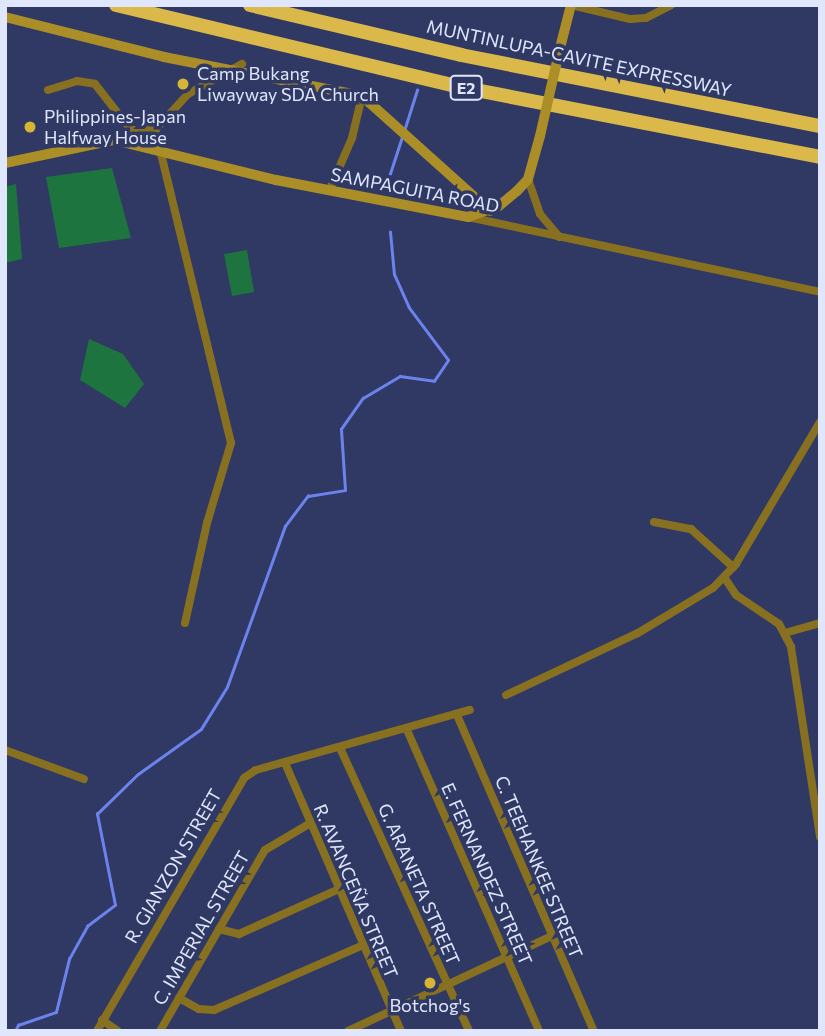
<!DOCTYPE html>
<html>
<head>
<meta charset="utf-8">
<style>
	body { margin:0 }
	#map { position:relative; width:825px; height:1036px; overflow:hidden; background:#2f3964; font-family:Commissioner,sans-serif }
	div>[style] { position:absolute }
	.green>* { inset:0; background:#1e743f }
	.stream>* { height:2.5px; margin:-1.25px; padding:0 1.25px; transform-origin:1.25px; border-radius:1.25px; background:#6c83ee }
	.street>* { height:8px; margin:-4px; padding:0 4px; transform-origin:4px; border-radius:4px; background:#887021 }
	.secondary>* { height:10px; margin:-5px; padding:0 5px; transform-origin:5px; border-radius:5px; background:#ab8e28 }
	.highway>* { height:14px; margin:-7px; padding:0 7px; transform-origin:7px; border-radius:7px; background:#dab94a }
	.secondary-bridge>* { height:10px; margin:-5px; padding:0 5px; transform-origin:5px; border-radius:5px; background:#ab8e28 }
	.dots>* { width:19px; height:19px; translate:-50% -50%; box-sizing:border-box; border:4px solid #2f3964; border-radius:50% }
	span { translate:-50% -50%; white-space:nowrap; text-align:center; line-height:1.15; -webkit-text-stroke:7px #2f3964; paint-order:stroke }
	.shield-label span { padding:2px 5px; background:#2f3964; border:2px solid; border-radius:5px; -webkit-text-stroke-width:0 }
	.shield-label { font-size:16px; color:#e0e7fd; font-weight:700 }
	.street-label { font-size:18px; color:#e0e7fd }
	.poi-label { font-size:18px; color:#e0e7fd }
	.left { translate:0 -50%; text-align:left }
	.frame { position:absolute; inset:0; border:7px solid #e0e7fd; pointer-events:none }
</style>
</head>
<body>
<div id="map">
	<div class="green">
		<i style="clip-path:polygon(112px 168px,131px 238px,59px 248px,46px 177px)"></i>
		<i style="clip-path:polygon(16px 184px,22px 259px,5px 263px,5px 187px)"></i>
		<i style="clip-path:polygon(247px 250px,254px 292px,232px 296px,224px 254px)"></i>
		<i style="clip-path:polygon(89px 339px,123px 354px,144px 384px,125px 408px,80px 380px)"></i>
	</div>
	<div class="stream">
		<i style="left:404px;top:131px;width:43px;rotate:-72.4deg"></i>
		<i style="left:385px;top:189px;width:55px;rotate:-71.9deg"></i>
		<i style="left:15px;top:1031px;width:7px;rotate:-63deg"></i>
		<i style="left:18px;top:1025px;width:40px;rotate:-18.9deg"></i>
		<i style="left:56px;top:1012px;width:55px;rotate:-76.2deg"></i>
		<i style="left:69px;top:959px;width:38px;rotate:-61deg"></i>
		<i style="left:87px;top:926px;width:35px;rotate:-37deg"></i>
		<i style="left:115px;top:905px;width:93px;rotate:-101.2deg"></i>
		<i style="left:97px;top:814px;width:57px;rotate:-44.3deg"></i>
		<i style="left:138px;top:774px;width:77px;rotate:-35.5deg"></i>
		<i style="left:201px;top:729px;width:49px;rotate:-58.2deg"></i>
		<i style="left:227px;top:687px;width:171px;rotate:-70.2deg"></i>
		<i style="left:285px;top:526px;width:38px;rotate:-53deg"></i>
		<i style="left:308px;top:496px;width:37px;rotate:-9deg"></i>
		<i style="left:345px;top:490px;width:61px;rotate:-93.8deg"></i>
		<i style="left:341px;top:429px;width:38px;rotate:-55deg"></i>
		<i style="left:363px;top:398px;width:43px;rotate:-30.7deg"></i>
		<i style="left:400px;top:376px;width:34px;rotate:8deg"></i>
		<i style="left:434px;top:381px;width:25px;rotate:-56deg"></i>
		<i style="left:448px;top:360px;width:65px;rotate:-126.9deg"></i>
		<i style="left:409px;top:308px;width:36px;rotate:-114deg"></i>
		<i style="left:394px;top:275px;width:43px;rotate:-95.3deg"></i>
	</div>
	<div class="street">
		<i style="left:571px;top:5px;width:61px;rotate:13.3deg"></i>
		<i style="left:630px;top:19px;width:16px;rotate:-4deg"></i>
		<i style="left:646px;top:18px;width:28px;rotate:-27deg"></i>
		<i style="left:48px;top:90px;width:30px;rotate:-17deg"></i>
		<i style="left:77px;top:81px;width:18px;rotate:9deg"></i>
		<i style="left:95px;top:84px;width:58px;rotate:52deg"></i>
		<i style="left:131px;top:130px;width:24px"></i>
		<i style="left:528px;top:179px;width:37px;rotate:71deg"></i>
		<i style="left:540px;top:214px;width:30px;rotate:50deg"></i>
		<i style="left:329px;top:191px;width:58px;rotate:-66.5deg"></i>
		<i style="left:352px;top:138px;width:43px;rotate:-76.6deg"></i>
		<i style="left:468px;top:217px;width:360px;rotate:12deg"></i>
		<i style="left:654px;top:522px;width:38px;rotate:11deg"></i>
		<i style="left:691px;top:529px;width:57px;rotate:42.1deg"></i>
		<i style="left:724px;top:577px;width:22px;rotate:56deg"></i>
		<i style="left:736px;top:595px;width:52px;rotate:34deg"></i>
		<i style="left:779px;top:624px;width:26px;rotate:62deg"></i>
		<i style="left:791px;top:647px;width:192px;rotate:81.3deg"></i>
		<i style="left:185px;top:623px;width:102px;rotate:-77.6deg"></i>
		<i style="left:207px;top:523px;width:84px;rotate:-73.3deg"></i>
		<i style="left:231px;top:443px;width:322px;rotate:-103.6deg"></i>
		<i style="left:155px;top:130px;width:49px;rotate:-47.5deg"></i>
		<i style="left:188px;top:94px;width:62px;rotate:-29.1deg"></i>
		<i style="left:785px;top:633px;width:36px;rotate:-16deg"></i>
		<i style="left:506px;top:695px;width:146px;rotate:-25.2deg"></i>
		<i style="left:638px;top:633px;width:87px;rotate:-31deg"></i>
		<i style="left:713px;top:588px;width:33px;rotate:-46deg"></i>
		<i style="left:736px;top:564px;width:165px;rotate:-59.4deg"></i>
		<i style="left:457px;top:715px;width:344px;rotate:66.6deg"></i>
		<i style="left:407px;top:730px;width:329px;rotate:66.3deg"></i>
		<i style="left:5px;top:750px;width:84px;rotate:20.2deg"></i>
		<i style="left:341px;top:750px;width:309px;rotate:65.5deg"></i>
		<i style="left:285px;top:763px;width:292px;rotate:66.6deg"></i>
		<i style="left:219px;top:929px;width:21px;rotate:14deg"></i>
		<i style="left:239px;top:934px;width:110px;rotate:-24.2deg"></i>
		<i style="left:179px;top:998px;width:23px;rotate:29deg"></i>
		<i style="left:199px;top:1009px;width:15px;rotate:4deg"></i>
		<i style="left:214px;top:1010px;width:160px;rotate:-23.5deg"></i>
		<i style="left:102px;top:1020px;width:19px;rotate:35deg"></i>
		<i style="left:97px;top:1031px;width:293px;rotate:-59.8deg"></i>
		<i style="left:244px;top:778px;width:14px;rotate:-34deg"></i>
		<i style="left:256px;top:770px;width:222px;rotate:-15.7deg"></i>
		<i style="left:160px;top:1031px;width:209px;rotate:-59.9deg"></i>
		<i style="left:265px;top:850px;width:51px;rotate:-30.6deg"></i>
		<i style="left:348px;top:1031px;width:225px;rotate:-25deg"></i>
	</div>
	<div class="secondary">
		<i style="left:5px;top:17px;width:164px;rotate:14.1deg"></i>
		<i style="left:164px;top:57px;width:202px;rotate:11.1deg"></i>
		<i style="left:362px;top:96px;width:172px;rotate:41.9deg"></i>
		<i style="left:560px;top:48px;width:44px;rotate:-75.7deg"></i>
		<i style="left:5px;top:163px;width:111px;rotate:-11.9deg"></i>
		<i style="left:114px;top:140px;width:167px;rotate:13.9deg"></i>
		<i style="left:276px;top:180px;width:196px;rotate:10.9deg"></i>
		<i style="left:468px;top:217px;width:33px;rotate:-20deg"></i>
		<i style="left:499px;top:206px;width:23px;rotate:-40deg"></i>
		<i style="left:517px;top:191px;width:16px;rotate:-47deg"></i>
		<i style="left:528px;top:179px;width:45px;rotate:-74.4deg"></i>
	</div>
	<div class="highway">
		<i style="left:116px;top:5px;width:349px;rotate:13.4deg"></i>
		<i style="left:455px;top:86px;width:372px;rotate:11deg"></i>
		<i style="left:250px;top:5px;width:217px;rotate:13.3deg"></i>
		<i style="left:461px;top:55px;width:366px;rotate:11.2deg"></i>
	</div>
	<div class="secondary-bridge">
		<i style="left:540px;top:136px;width:90px;rotate:-77.2deg"></i>
	</div>
	<div class="dots">
		<i style="left:183px;top:84px;background:#d8b434"></i>
		<i style="left:30px;top:127px;background:#d8b434"></i>
		<i style="left:430px;top:983px;background:#d8b434"></i>
	</div>
	<div class="shield-label">
		<span style="left:466px;top:88px">E2</span>
	</div>
	<div class="street-label">
		<span style="left:579px;top:58px;rotate:12deg">MUNTINLUPA-CAVITE EXPRESSWAY</span>
		<span style="left:415px;top:190px;rotate:11deg">SAMPAGUITA ROAD</span>
		<span style="left:173px;top:866px;rotate:-60deg">R. GIANZON STREET</span>
		<span style="left:539px;top:867px;rotate:67deg">C. TEEHANKEE STREET</span>
		<span style="left:487px;top:874px;rotate:66deg">E. FERNANDEZ STREET</span>
		<span style="left:419px;top:884px;rotate:66deg">G. ARANETA STREET</span>
		<span style="left:356px;top:891px;rotate:67deg">R. AVANCEÑA STREET</span>
		<span style="left:201px;top:928px;rotate:-60deg">C. IMPERIAL STREET</span>
	</div>
	<div class="poi-label">
		<span class="left" style="left:197px;top:84px">Camp Bukang<br>Liwayway SDA Church</span>
		<span class="left" style="left:44px;top:127px">Philippines-Japan<br>Halfway House</span>
		<span style="left:430px;top:1005px">Botchog's</span>
	</div>
	<div class="frame"></div>
</div>
</body>
</html>
